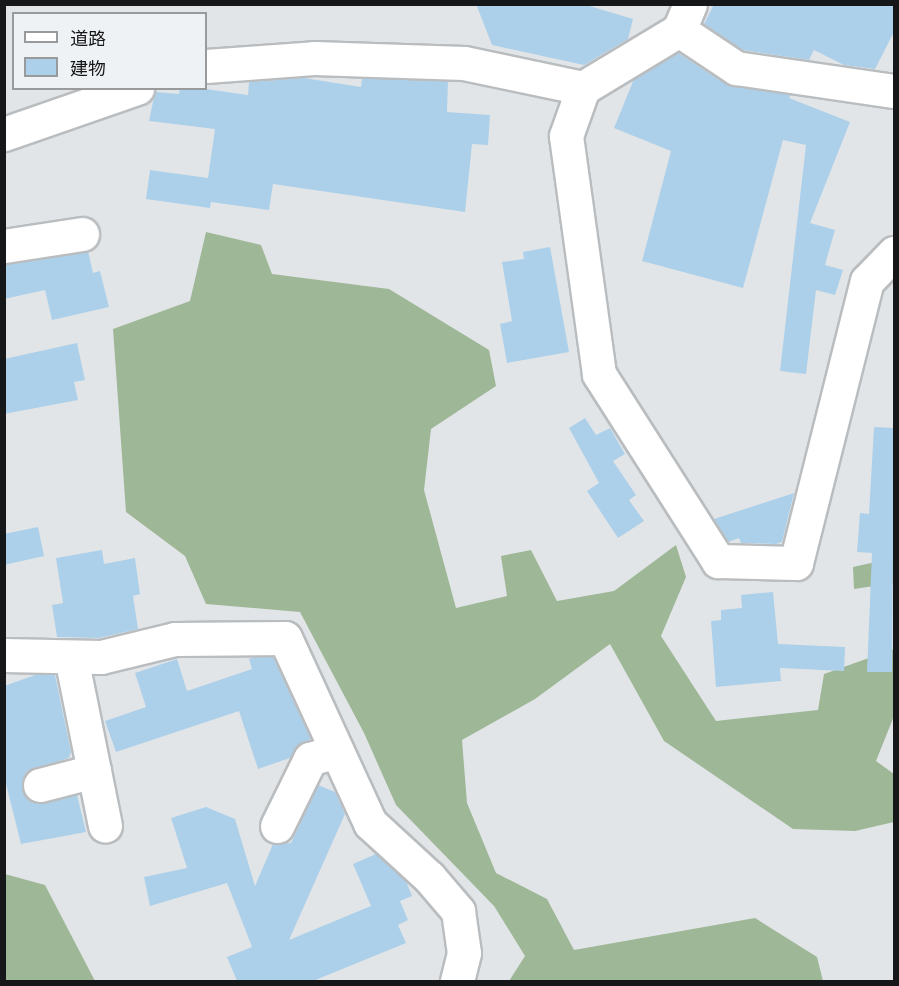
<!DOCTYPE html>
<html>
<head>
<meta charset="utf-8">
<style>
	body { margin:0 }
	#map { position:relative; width:899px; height:986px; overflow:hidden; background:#e2e5e7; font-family:Literata,"Noto Sans JP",serif }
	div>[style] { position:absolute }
	.forest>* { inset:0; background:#9eb797 }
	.building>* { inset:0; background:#add0ea }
	.roads { filter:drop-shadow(2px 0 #babdbf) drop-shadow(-2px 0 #babdbf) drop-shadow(0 2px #babdbf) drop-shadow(0 -2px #babdbf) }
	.minor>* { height:33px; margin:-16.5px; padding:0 16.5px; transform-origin:16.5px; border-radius:16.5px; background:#fff }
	span { translate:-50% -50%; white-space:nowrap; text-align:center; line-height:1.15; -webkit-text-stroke:4.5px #eff2f4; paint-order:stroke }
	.frame { position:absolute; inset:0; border:6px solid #161718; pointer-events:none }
	.legend { position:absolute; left:12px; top:12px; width:195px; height:78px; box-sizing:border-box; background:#eff2f4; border:2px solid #989a9c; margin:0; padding:8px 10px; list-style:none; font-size:18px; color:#161718 }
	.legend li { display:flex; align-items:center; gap:12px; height:30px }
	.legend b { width:30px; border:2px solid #989a9c }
</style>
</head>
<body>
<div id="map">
	<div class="forest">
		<i style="clip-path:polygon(206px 232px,261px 245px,272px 274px,389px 289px,489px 350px,496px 386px,431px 429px,424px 490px,456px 608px,507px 596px,501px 556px,531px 550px,557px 601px,614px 591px,676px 545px,686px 577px,661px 636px,716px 721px,818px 710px,824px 674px,894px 649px,894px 716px,876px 761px,894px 774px,894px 822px,855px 831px,793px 829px,664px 741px,610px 644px,535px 699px,462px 740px,467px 803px,496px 873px,547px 899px,574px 950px,755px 918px,817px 957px,823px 981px,509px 981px,525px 956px,494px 906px,396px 805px,364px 733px,300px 612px,206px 604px,185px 556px,126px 512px,113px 329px,190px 301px)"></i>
		<i style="clip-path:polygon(894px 558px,894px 583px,854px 589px,853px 567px)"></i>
		<i style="clip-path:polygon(5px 874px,45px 885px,95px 981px,5px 981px)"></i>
	</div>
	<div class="building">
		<i style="clip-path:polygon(476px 4px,583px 4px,633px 19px,628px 39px,584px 65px,492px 45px)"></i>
		<i style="clip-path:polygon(714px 4px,894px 4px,894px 32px,875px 69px,844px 65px,814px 50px,809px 60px,743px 50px,704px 24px)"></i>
		<i style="clip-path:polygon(678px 53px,726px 84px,791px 95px,789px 98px,850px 122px,810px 223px,835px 230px,825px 265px,843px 270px,835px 295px,816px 290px,806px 374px,780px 371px,806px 145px,783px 140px,743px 288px,642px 261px,671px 151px,614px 128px,634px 79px)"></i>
		<i style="clip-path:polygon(304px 78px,361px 87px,362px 78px,448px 81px,447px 112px,490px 115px,488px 145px,472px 144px,465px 212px,273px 184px,269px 210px,211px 202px,210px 208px,146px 199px,150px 170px,208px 178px,215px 129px,149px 121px,155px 92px,179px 94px,180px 88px,199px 88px,248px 95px,249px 82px)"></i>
		<i style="clip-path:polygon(550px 247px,569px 352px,507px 363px,500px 324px,512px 321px,502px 262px,524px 259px,523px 252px)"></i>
		<i style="clip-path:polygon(88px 251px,93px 273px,100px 271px,109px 307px,52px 320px,45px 290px,4px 299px,4px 264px)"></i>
		<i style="clip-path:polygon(77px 343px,85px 380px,74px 382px,78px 400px,4px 414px,4px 359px)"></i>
		<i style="clip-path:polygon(585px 418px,596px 435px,610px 428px,625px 454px,613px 461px,636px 495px,629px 500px,644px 521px,618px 538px,587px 491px,599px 483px,569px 428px)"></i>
		<i style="clip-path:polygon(874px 427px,894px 428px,892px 672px,867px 672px,872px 553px,857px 552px,860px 513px,869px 514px)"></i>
		<i style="clip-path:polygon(794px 493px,782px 542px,776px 544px,741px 543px,739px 538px,728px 542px,714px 519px)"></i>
		<i style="clip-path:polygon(38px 527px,44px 556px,4px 565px,4px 534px)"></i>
		<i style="clip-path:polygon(102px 550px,104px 564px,135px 558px,140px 594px,133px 596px,138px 629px,99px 638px,57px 637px,52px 605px,63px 603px,56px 558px)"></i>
		<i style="clip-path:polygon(773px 592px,778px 644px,845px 647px,844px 671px,780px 668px,781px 681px,716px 687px,711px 621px,721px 620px,721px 610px,742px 608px,741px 595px)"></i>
		<i style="clip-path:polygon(255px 657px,273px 657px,311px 739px,298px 745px,290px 758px,258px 769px,239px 711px,116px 752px,105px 721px,146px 707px,135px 673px,177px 659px,187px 691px,252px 669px,249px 659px)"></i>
		<i style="clip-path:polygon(38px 674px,55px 675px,71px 752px,69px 758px,27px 771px,22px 790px,36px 803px,77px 795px,86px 832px,21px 844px,4px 776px,4px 686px)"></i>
		<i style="clip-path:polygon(318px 785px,335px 792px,345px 814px,289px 940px,371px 906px,353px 864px,376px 854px,406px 881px,412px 896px,400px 901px,408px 920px,398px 925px,406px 943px,313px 981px,237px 981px,227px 957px,252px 947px,227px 883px,150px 906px,144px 877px,187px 868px,171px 818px,206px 807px,235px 819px,255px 886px,273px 844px,291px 843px)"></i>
	</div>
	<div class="roads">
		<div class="minor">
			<i style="left:679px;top:30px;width:69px;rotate:33.7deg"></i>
			<i style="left:736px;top:68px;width:160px;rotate:8.3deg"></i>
			<i style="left:206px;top:66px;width:108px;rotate:-4.2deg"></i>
			<i style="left:314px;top:58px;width:150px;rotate:1.9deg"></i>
			<i style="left:464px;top:63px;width:122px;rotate:11.9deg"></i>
			<i style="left:583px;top:88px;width:112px;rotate:-31.1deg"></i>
			<i style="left:679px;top:30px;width:28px;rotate:-67deg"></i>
			<i style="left:583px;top:88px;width:51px;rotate:109.5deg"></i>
			<i style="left:566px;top:136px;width:240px;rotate:82.1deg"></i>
			<i style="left:599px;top:374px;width:222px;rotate:57.5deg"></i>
			<i style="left:718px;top:561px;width:78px;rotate:1.5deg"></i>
			<i style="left:796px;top:563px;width:291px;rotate:-75.9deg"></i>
			<i style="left:867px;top:281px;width:39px;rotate:-46deg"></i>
			<i style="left:4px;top:134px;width:141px;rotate:-19.1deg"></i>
			<i style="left:4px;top:246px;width:79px;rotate:-8.7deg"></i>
			<i style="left:4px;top:655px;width:97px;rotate:1.2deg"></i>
			<i style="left:101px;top:657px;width:76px;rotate:-13.7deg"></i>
			<i style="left:175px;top:639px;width:110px;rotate:-0.5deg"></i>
			<i style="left:285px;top:638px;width:204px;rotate:65.3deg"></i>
			<i style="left:370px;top:823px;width:80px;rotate:42.5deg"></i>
			<i style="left:429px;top:877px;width:45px;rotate:49.5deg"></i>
			<i style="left:458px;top:911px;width:42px;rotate:81.9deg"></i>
			<i style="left:464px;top:953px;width:30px;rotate:104deg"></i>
			<i style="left:71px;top:657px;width:172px;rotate:78.6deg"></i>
			<i style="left:40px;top:785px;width:56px;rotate:-14.5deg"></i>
			<i style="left:277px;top:826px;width:75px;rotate:-63.8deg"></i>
			<i style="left:310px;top:759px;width:28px;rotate:-17deg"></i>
		</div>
	</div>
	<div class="frame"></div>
	<ul class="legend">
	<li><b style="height:8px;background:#fff"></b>道路</li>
	<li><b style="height:16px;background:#add0ea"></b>建物</li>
	</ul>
</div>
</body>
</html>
